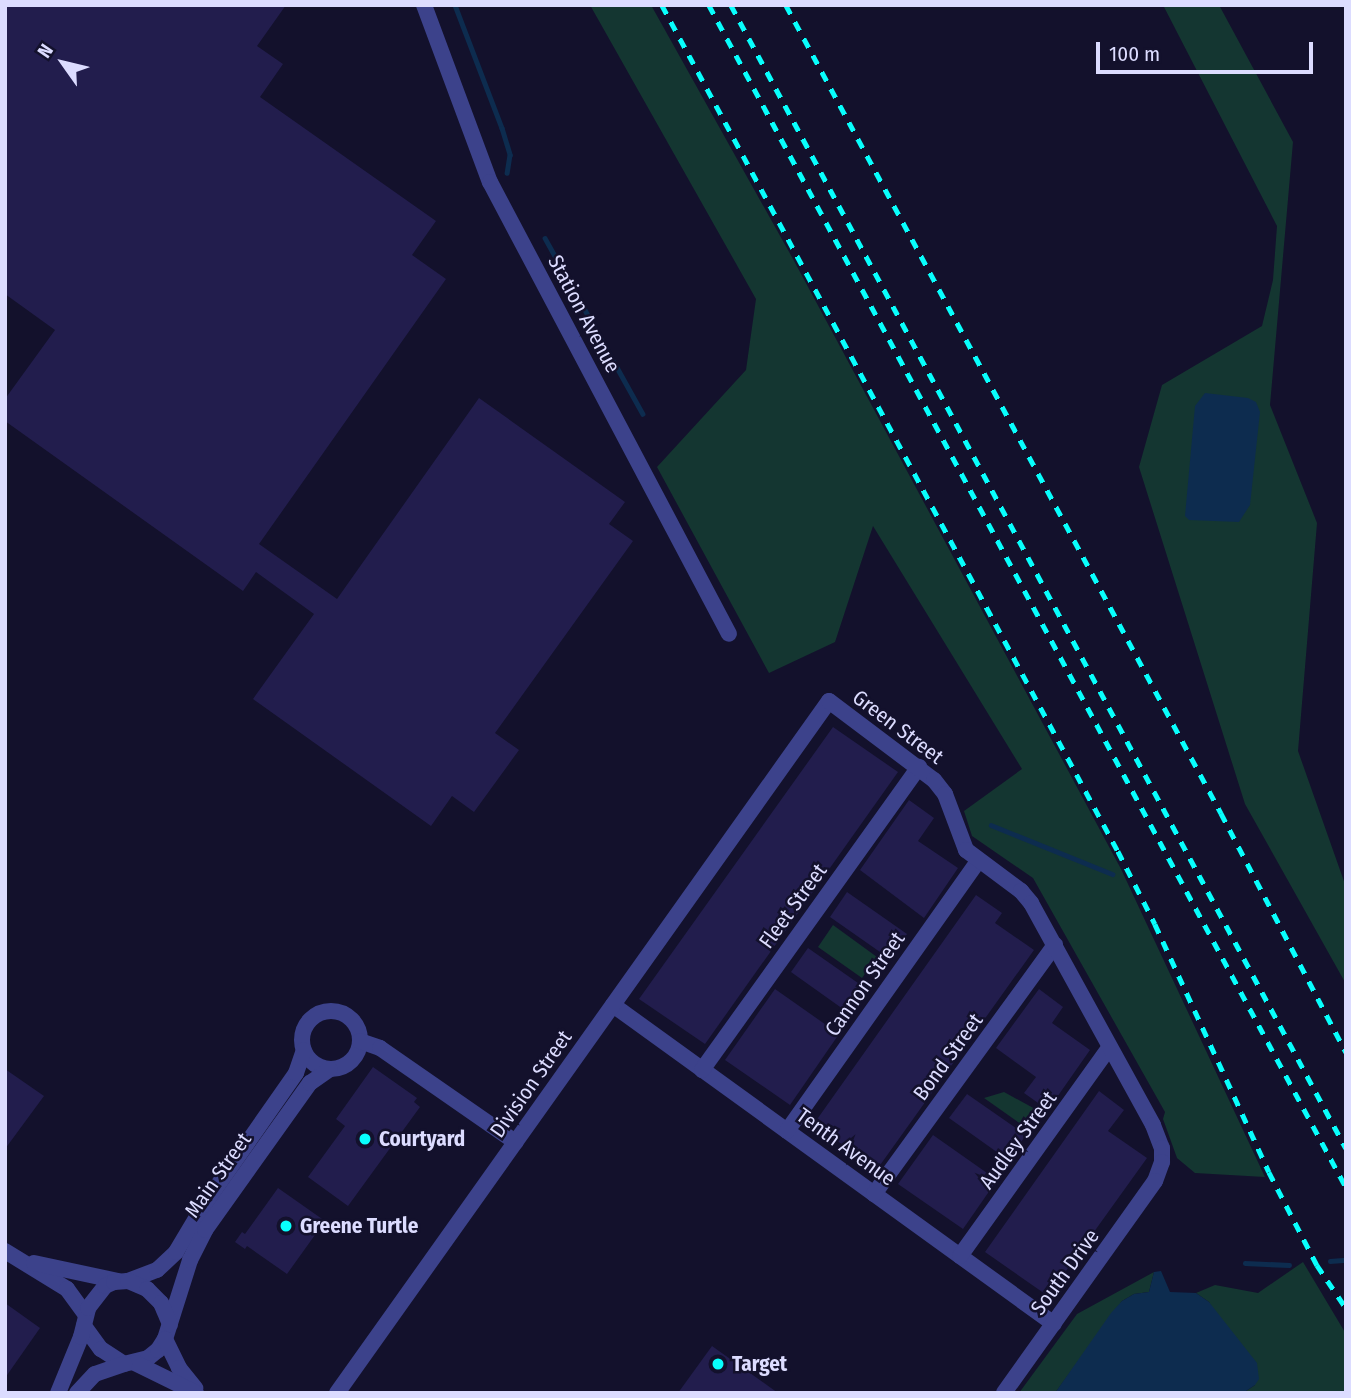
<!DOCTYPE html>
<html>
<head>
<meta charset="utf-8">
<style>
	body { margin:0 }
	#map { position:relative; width:1351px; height:1398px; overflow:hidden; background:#13112c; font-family:"Fira Sans Condensed",sans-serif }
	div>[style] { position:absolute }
	.green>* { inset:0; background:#143631 }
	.water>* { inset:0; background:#0d2c4f }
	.stream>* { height:4.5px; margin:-2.25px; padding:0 2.25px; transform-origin:2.25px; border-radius:2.25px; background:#0d2c4f }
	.building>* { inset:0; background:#221d4d }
	.minor>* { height:16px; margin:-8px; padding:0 8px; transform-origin:8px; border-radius:8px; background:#3c428b }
	.minor>.ring { margin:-8px; padding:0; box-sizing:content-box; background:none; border:16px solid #3c428b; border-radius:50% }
	.rail>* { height:4.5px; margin-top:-2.25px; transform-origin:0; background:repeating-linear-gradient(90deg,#08fffd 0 10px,transparent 0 19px) }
	.dots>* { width:19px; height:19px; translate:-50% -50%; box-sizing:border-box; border:4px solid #13112c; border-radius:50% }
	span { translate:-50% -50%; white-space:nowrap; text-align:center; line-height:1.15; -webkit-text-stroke:5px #13112c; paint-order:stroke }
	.street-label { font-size:21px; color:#dcdcff }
	.poi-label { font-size:21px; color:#dcdcff; font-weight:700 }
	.left { translate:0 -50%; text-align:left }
	.frame { position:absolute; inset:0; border:7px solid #dcdcff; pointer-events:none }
	.north { position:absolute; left:28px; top:28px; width:70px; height:70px; -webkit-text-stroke:5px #13112c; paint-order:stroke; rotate:304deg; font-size:19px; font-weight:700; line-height:28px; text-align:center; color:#dcdcff }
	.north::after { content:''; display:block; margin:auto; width:24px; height:32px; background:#dcdcff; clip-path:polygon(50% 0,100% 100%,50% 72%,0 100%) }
	.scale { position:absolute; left:1096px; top:42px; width:217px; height:32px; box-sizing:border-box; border:4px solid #dcdcff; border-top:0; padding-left:9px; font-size:21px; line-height:24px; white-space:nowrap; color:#dcdcff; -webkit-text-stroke:5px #13112c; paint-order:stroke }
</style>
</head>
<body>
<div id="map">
	<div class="green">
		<i style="clip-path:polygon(590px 5px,651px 5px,793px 259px,1121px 869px,1265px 1177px,1195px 1173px,1177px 1158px,1163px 1119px,1165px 1112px,1033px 878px,972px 836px,964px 811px,1022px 769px,873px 526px,835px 642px,769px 673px,657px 467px,746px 370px,756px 299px)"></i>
		<i style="clip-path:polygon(1163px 5px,1219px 5px,1293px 142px,1270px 405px,1317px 523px,1298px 751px,1346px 887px,1346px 984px,1245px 804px,1139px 467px,1162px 385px,1262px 326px,1273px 280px,1277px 226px)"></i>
		<i style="clip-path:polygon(833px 925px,877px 957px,862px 978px,818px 947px)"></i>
		<i style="clip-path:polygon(1004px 1092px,1037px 1110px,1025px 1127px,984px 1098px)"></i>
		<i style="clip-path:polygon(1303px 1262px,1346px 1334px,1346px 1393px,1243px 1393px,1255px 1385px,1209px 1302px,1196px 1293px,1215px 1285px,1258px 1293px)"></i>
		<i style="clip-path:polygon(1154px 1272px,1149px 1292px,1134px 1294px,1122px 1301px,1055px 1393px,1019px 1393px,1077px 1314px)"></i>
	</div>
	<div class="water">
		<i style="clip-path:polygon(1205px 393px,1248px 398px,1256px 402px,1260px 412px,1250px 505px,1239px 522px,1189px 520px,1185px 516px,1195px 406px)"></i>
		<i style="clip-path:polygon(1161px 1271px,1170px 1292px,1196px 1293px,1209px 1302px,1257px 1363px,1259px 1379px,1255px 1385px,1243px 1393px,1055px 1393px,1111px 1313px,1122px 1301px,1134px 1294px,1149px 1292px,1154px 1272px)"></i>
	</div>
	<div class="stream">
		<i style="left:455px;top:5px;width:132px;rotate:69.1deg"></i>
		<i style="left:502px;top:128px;width:28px;rotate:73deg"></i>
		<i style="left:510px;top:155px;width:18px;rotate:99deg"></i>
		<i style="left:545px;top:238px;width:201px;rotate:60.9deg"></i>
		<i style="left:991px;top:825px;width:131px;rotate:22deg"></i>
		<i style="left:1330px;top:1261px;width:16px;rotate:-4deg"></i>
		<i style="left:1245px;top:1263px;width:44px;rotate:2.6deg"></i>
	</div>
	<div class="building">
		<i style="clip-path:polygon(5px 5px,286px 5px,257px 46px,283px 64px,260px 97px,436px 221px,412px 255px,446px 279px,259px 544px,337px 599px,479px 398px,625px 502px,609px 524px,633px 541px,495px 733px,519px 750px,474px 812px,452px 796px,431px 826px,253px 699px,314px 614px,256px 572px,243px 591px,5px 421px,5px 399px,55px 330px,5px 294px)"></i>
		<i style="clip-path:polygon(833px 727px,898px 772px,705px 1044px,639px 999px)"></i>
		<i style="clip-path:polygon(909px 800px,934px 818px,918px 841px,958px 868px,924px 918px,860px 870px)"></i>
		<i style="clip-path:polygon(847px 892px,907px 934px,890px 959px,830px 917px)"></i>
		<i style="clip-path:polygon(976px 895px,1002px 913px,995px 923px,1034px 950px,878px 1168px,813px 1125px)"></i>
		<i style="clip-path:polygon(808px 948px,868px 990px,850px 1014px,791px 972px)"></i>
		<i style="clip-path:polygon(775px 989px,839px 1034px,790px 1105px,725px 1060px)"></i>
		<i style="clip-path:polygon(1039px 989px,1063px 1007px,1052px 1023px,1090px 1050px,1048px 1110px,1024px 1093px,1036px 1077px,996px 1048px)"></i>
		<i style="clip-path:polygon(373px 1067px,417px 1098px,414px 1102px,420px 1107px,348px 1206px,308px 1177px,345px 1126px,336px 1119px)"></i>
		<i style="clip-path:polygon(5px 1069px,44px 1096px,5px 1149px)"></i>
		<i style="clip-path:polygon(1099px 1091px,1124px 1110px,1108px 1131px,1147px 1158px,1048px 1296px,985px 1252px)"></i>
		<i style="clip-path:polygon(967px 1094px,1026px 1135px,1008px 1160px,949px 1118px)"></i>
		<i style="clip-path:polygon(933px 1135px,997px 1180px,963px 1229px,898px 1184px)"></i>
		<i style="clip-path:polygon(278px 1188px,325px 1221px,287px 1274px,247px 1246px,245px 1249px,235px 1242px,242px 1232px,245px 1234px)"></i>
		<i style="clip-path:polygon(5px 1303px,40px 1328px,5px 1378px)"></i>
		<i style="clip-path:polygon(712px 1346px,778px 1393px,678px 1393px)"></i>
	</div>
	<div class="minor">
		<i style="left:424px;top:5px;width:189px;rotate:69.6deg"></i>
		<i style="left:490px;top:182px;width:511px;rotate:62.13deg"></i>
		<i style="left:613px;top:1005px;width:544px;rotate:35.88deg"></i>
		<i class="ring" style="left:302px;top:1011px;width:42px;height:42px"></i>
		<i style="left:360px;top:1041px;width:21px;rotate:19deg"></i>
		<i style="left:380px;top:1048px;width:165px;rotate:34.8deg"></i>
		<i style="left:702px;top:1070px;width:373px;rotate:-54.4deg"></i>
		<i style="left:787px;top:1131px;width:331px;rotate:-54.7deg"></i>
		<i style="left:874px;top:1194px;width:308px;rotate:-54deg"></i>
		<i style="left:5px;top:1251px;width:73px;rotate:31.5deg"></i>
		<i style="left:67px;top:1289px;width:32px;rotate:54deg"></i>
		<i style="left:960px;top:1256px;width:256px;rotate:-54.4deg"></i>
		<i style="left:34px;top:1263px;width:86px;rotate:12.1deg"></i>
		<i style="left:128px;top:1281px;width:31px;rotate:-21deg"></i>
		<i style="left:157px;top:1270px;width:26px;rotate:-43deg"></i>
		<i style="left:176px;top:1252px;width:55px;rotate:-59.2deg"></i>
		<i style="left:204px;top:1205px;width:161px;rotate:-55.1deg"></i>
		<i style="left:296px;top:1073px;width:24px;rotate:-71deg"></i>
		<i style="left:84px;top:1326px;width:29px;rotate:54deg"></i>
		<i style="left:101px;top:1349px;width:27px;rotate:33deg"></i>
		<i style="left:124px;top:1364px;width:25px;rotate:-14deg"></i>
		<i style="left:148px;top:1358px;width:13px;rotate:-39deg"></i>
		<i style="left:158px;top:1350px;width:13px;rotate:-58deg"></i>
		<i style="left:165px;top:1339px;width:83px;rotate:-72.4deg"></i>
		<i style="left:190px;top:1260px;width:34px;rotate:-63deg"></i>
		<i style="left:205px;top:1230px;width:181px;rotate:-54.5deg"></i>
		<i style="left:310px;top:1083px;width:24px;rotate:-35deg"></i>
		<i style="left:165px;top:1339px;width:32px;rotate:64deg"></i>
		<i style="left:179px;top:1368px;width:26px;rotate:51deg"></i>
		<i style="left:135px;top:1363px;width:68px;rotate:26.2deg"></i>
		<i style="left:58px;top:1393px;width:61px;rotate:-67.7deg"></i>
		<i style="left:81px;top:1337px;width:30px;rotate:-76deg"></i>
		<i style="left:88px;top:1308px;width:28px;rotate:-52deg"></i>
		<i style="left:105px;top:1286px;width:10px;rotate:-24deg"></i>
		<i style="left:114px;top:1282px;width:14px;rotate:-4deg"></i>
		<i style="left:128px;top:1281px;width:21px;rotate:23deg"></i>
		<i style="left:147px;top:1289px;width:20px;rotate:45deg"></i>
		<i style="left:161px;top:1303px;width:23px;rotate:67deg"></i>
		<i style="left:77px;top:1393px;width:26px;rotate:-47deg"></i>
		<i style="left:95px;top:1374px;width:31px;rotate:-19deg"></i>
		<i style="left:337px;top:1393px;width:849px;rotate:-54.59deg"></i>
		<i style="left:829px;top:701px;width:131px;rotate:37deg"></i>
		<i style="left:934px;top:780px;width:18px;rotate:52deg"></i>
		<i style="left:945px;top:794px;width:60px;rotate:69.4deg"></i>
		<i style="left:966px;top:850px;width:69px;rotate:36.7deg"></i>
		<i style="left:1021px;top:891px;width:16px;rotate:50deg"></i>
		<i style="left:1031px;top:903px;width:253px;rotate:61.2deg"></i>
		<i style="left:1153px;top:1125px;width:25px;rotate:69deg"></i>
		<i style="left:1162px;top:1148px;width:14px;rotate:90deg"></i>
		<i style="left:1162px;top:1162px;width:20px;rotate:110deg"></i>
		<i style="left:1155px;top:1181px;width:260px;rotate:125.5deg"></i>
	</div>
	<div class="rail">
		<i style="left:662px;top:5px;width:961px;rotate:61.68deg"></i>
		<i style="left:1118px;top:851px;width:82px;rotate:63.1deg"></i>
		<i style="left:1155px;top:924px;width:273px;rotate:65.3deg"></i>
		<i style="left:1269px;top:1172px;width:105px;rotate:62.7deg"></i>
		<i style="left:1317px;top:1265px;width:52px;rotate:56deg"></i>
		<i style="left:709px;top:5px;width:1343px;rotate:61.68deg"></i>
		<i style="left:731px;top:5px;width:1298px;rotate:61.72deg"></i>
		<i style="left:786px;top:5px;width:918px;rotate:61.7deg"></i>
		<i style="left:1221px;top:813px;width:270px;rotate:62.4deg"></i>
	</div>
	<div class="dots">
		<i style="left:365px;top:1139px;background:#08fffd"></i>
		<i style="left:286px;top:1226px;background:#08fffd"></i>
		<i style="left:718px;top:1364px;background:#08fffd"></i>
	</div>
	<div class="street-label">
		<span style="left:584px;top:314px;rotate:62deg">Station Avenue</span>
		<span style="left:898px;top:727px;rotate:37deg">Green Street</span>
		<span style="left:793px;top:906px;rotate:-54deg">Fleet Street</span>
		<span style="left:865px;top:984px;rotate:-55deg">Cannon Street</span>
		<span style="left:948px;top:1057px;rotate:-54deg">Bond Street</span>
		<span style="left:531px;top:1084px;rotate:-55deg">Division Street</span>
		<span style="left:1018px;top:1140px;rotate:-54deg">Audley Street</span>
		<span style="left:846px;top:1147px;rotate:36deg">Tenth Avenue</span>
		<span style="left:218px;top:1175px;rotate:-55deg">Main Street</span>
		<span style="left:1065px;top:1272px;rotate:-54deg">South Drive</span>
	</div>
	<div class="poi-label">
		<span class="left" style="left:379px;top:1139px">Courtyard</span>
		<span class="left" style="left:300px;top:1226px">Greene Turtle</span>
		<span class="left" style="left:732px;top:1364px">Target</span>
	</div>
	<div class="frame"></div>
	<div class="north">N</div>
	<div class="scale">100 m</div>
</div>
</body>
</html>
